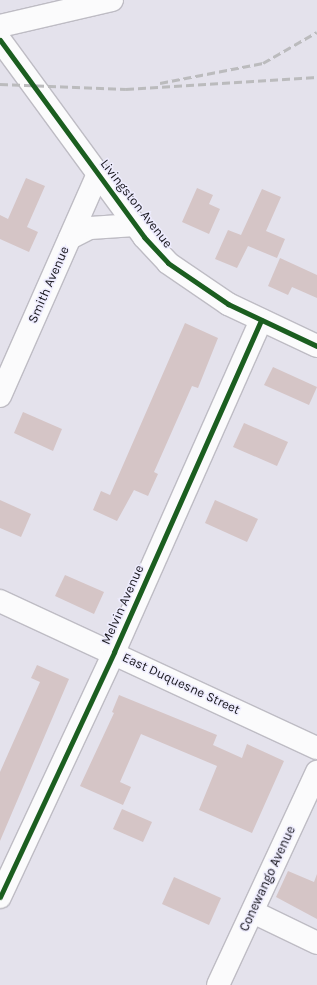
<!DOCTYPE html>
<html>
<head>
<meta charset="utf-8">
<style>
	body { margin:0 }
	#map { position:relative; width:317px; height:985px; overflow:hidden; background:#e4e2ec; font-family:Karla,sans-serif }
	div>[style] { position:absolute }
	.building>* { inset:0; background:#d5c5c6 }
	.roads { filter:drop-shadow(1px 0 #bebcc4) drop-shadow(-1px 0 #bebcc4) drop-shadow(0 1px #bebcc4) drop-shadow(0 -1px #bebcc4) }
	.minor>* { height:22px; margin:-11px; padding:0 11px; transform-origin:11px; border-radius:11px; background:#fbfbfc }
	.rail>* { height:3px; margin-top:-1.5px; transform-origin:0; background:repeating-linear-gradient(90deg,#bbbbbd 0 8px,transparent 0 12px) }
	.cycleway>* { height:5px; margin:-2.5px; padding:0 2.5px; transform-origin:2.5px; border-radius:2.5px; background:#1b5e20 }
	span { translate:-50% -50%; white-space:nowrap; text-align:center; line-height:1.15; -webkit-text-stroke:3px #eeecfe; paint-order:stroke }
	.street-label { font-size:13px; color:#16151b }
</style>
</head>
<body>
<div id="map">
	<div class="building">
		<i style="clip-path:polygon(26px 178px,45px 186px,27px 227px,38px 232px,29px 252px,0 239px,0 215px,8px 219px)"></i>
		<i style="clip-path:polygon(197px 188px,213px 195px,209px 204px,220px 209px,209px 234px,182px 222px)"></i>
		<i style="clip-path:polygon(262px 189px,281px 197px,266px 231px,285px 239px,277px 258px,248px 246px,237px 268px,215px 259px,228px 230px,241px 235px)"></i>
		<i style="clip-path:polygon(280px 258px,317px 275px,317px 298px,292px 287px,288px 295px,268px 286px)"></i>
		<i style="clip-path:polygon(185px 323px,218px 338px,198px 388px,192px 386px,154px 472px,158px 474px,148px 496px,134px 490px,117px 521px,93px 510px,101px 491px,110px 495px)"></i>
		<i style="clip-path:polygon(273px 367px,317px 387px,309px 405px,264px 385px)"></i>
		<i style="clip-path:polygon(23px 412px,62px 429px,53px 451px,14px 433px)"></i>
		<i style="clip-path:polygon(244px 423px,288px 442px,277px 466px,233px 447px)"></i>
		<i style="clip-path:polygon(0 500px,31px 514px,21px 537px,0 528px)"></i>
		<i style="clip-path:polygon(215px 500px,258px 519px,247px 542px,205px 523px)"></i>
		<i style="clip-path:polygon(65px 575px,104px 592px,94px 614px,55px 596px)"></i>
		<i style="clip-path:polygon(37px 665px,69px 679px,0 841px,0 772px,40px 682px,31px 678px)"></i>
		<i style="clip-path:polygon(119px 695px,217px 735px,213px 745px,242px 758px,247px 744px,284px 761px,252px 833px,199px 810px,217px 766px,141px 734px,120px 782px,131px 787px,123px 805px,80px 786px,114px 713px,112px 712px)"></i>
		<i style="clip-path:polygon(122px 809px,152px 822px,143px 842px,113px 829px)"></i>
		<i style="clip-path:polygon(288px 871px,314px 882px,317px 874px,317px 919px,276px 897px)"></i>
		<i style="clip-path:polygon(174px 877px,221px 898px,209px 925px,162px 904px)"></i>
	</div>
	<div class="roads">
		<div class="minor">
			<i style="left:0;top:26px;width:115px;rotate:-13.1deg"></i>
			<i style="left:0;top:40px;width:244px;rotate:53.8deg"></i>
			<i style="left:144px;top:237px;width:35px;rotate:47deg"></i>
			<i style="left:168px;top:263px;width:73px;rotate:34.3deg"></i>
			<i style="left:228px;top:304px;width:98px;rotate:25.3deg"></i>
			<i style="left:70px;top:238px;width:22px;rotate:-27deg"></i>
			<i style="left:90px;top:228px;width:45px;rotate:-3.8deg"></i>
			<i style="left:0;top:396px;width:243px;rotate:-66.2deg"></i>
			<i style="left:0;top:601px;width:349px;rotate:24.9deg"></i>
			<i style="left:0;top:897px;width:270px;rotate:-65deg"></i>
			<i style="left:114px;top:652px;width:363px;rotate:-66.1deg"></i>
			<i style="left:253px;top:912px;width:71px;rotate:25.8deg"></i>
			<i style="left:218px;top:985px;width:235px;rotate:-65.1deg"></i>
		</div>
	</div>
	<div class="rail">
		<i style="left:160px;top:83px;width:105px;rotate:-11deg"></i>
		<i style="left:263px;top:63px;width:62px;rotate:-29.9deg"></i>
		<i style="left:0;top:84px;width:126px;rotate:2.3deg"></i>
		<i style="left:126px;top:89px;width:191px;rotate:-3.6deg"></i>
	</div>
	<div class="cycleway">
		<i style="left:0;top:40px;width:244px;rotate:53.8deg"></i>
		<i style="left:144px;top:237px;width:35px;rotate:47deg"></i>
		<i style="left:168px;top:263px;width:73px;rotate:34.3deg"></i>
		<i style="left:228px;top:304px;width:98px;rotate:25.3deg"></i>
		<i style="left:0;top:897px;width:270px;rotate:-65deg"></i>
		<i style="left:114px;top:652px;width:363px;rotate:-66.1deg"></i>
	</div>
	<div class="street-label">
		<span style="left:136px;top:204px;rotate:52deg">Livingston Avenue</span>
		<span style="left:49px;top:285px;rotate:-66deg">Smith Avenue</span>
		<span style="left:123px;top:605px;rotate:-66deg">Melvin Avenue</span>
		<span style="left:181px;top:684px;rotate:25deg">East Duquesne Street</span>
		<span style="left:268px;top:879px;rotate:-65deg">Conewango Avenue</span>
	</div>
</div>
</body>
</html>
